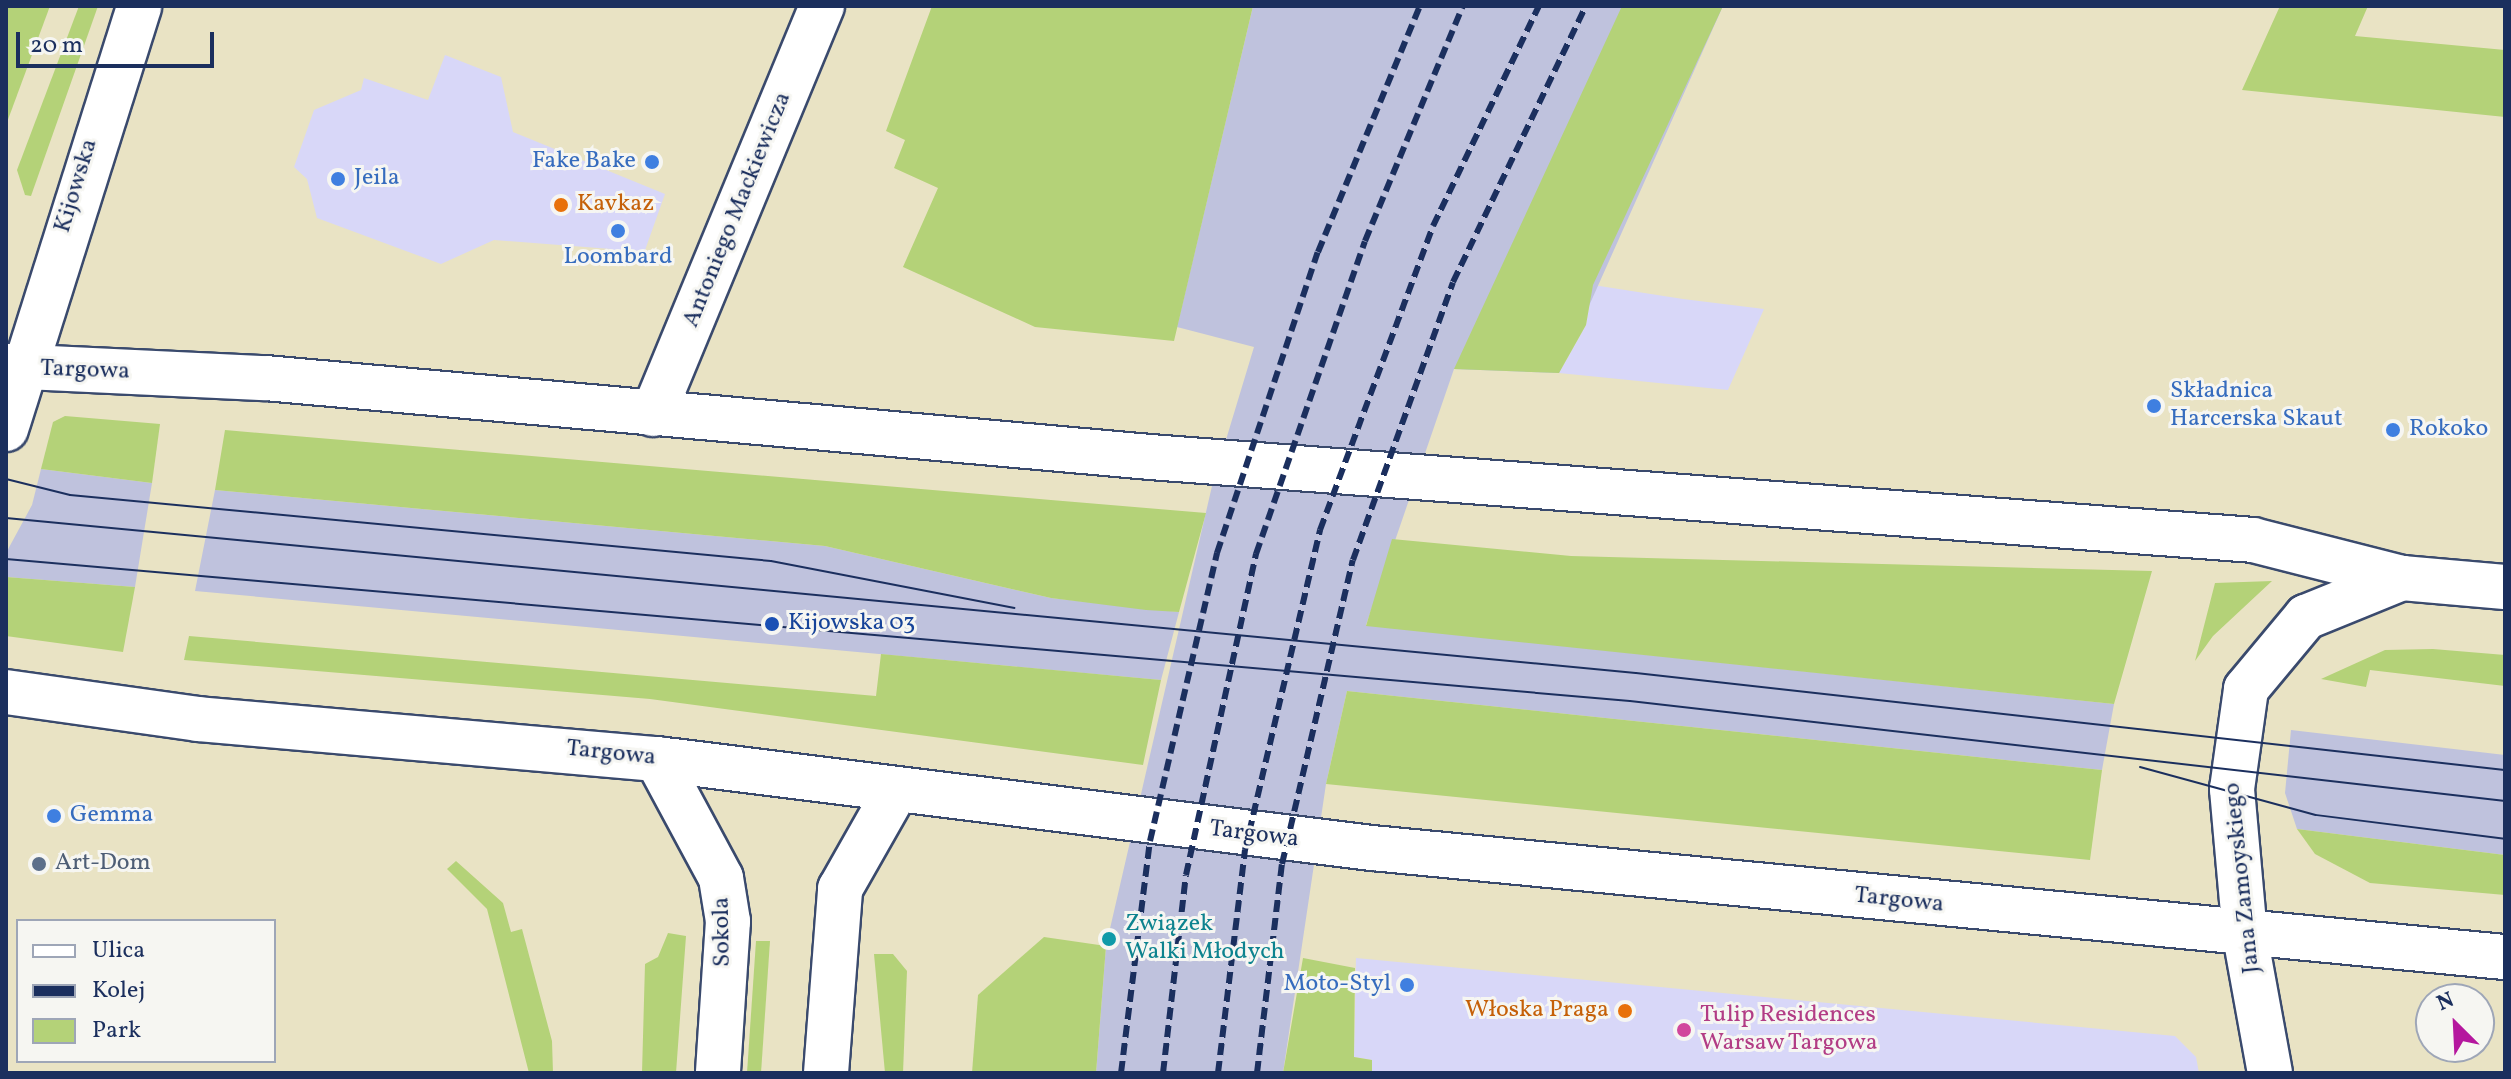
<!DOCTYPE html>
<html>
<head>
<meta charset="utf-8">
<style>
	body { margin:0 }
	#map { position:relative; width:2511px; height:1079px; overflow:hidden; background:#e9e3c4; font-family:Vollkorn,serif }
	div>[style] { position:absolute }
	.built>* { inset:0; background:#d8d7f8 }
	.industrial>* { inset:0; background:#bfc2dd }
	.green>* { inset:0; background:#b4d278 }
	.roads { filter:drop-shadow(2px 0 #3a4a6d) drop-shadow(-2px 0 #3a4a6d) drop-shadow(0 2px #3a4a6d) drop-shadow(0 -2px #3a4a6d) }
	.minor>* { height:44px; margin:-22px; padding:0 22px; transform-origin:22px; border-radius:22px; background:#fff }
	.tertiary>* { height:44px; margin:-22px; padding:0 22px; transform-origin:22px; border-radius:22px; background:#fff }
	.secondary>* { height:44px; margin:-22px; padding:0 22px; transform-origin:22px; border-radius:22px; background:#fff }
	.tram>* { height:2px; margin:-1px; padding:0 1px; transform-origin:1px; border-radius:1px; background:#1b2f5e }
	.rail>* { height:6px; margin-top:-3px; transform-origin:0; background:repeating-linear-gradient(90deg,#1b2f5e 0 12px,transparent 0 18px) }
	.dots>* { width:22px; height:22px; translate:-50% -50%; box-sizing:border-box; border:4px solid #f6f6f2; border-radius:50% }
	span { translate:-50% -50%; white-space:nowrap; text-align:center; line-height:1.15; -webkit-text-stroke:6px #f6f6f2; paint-order:stroke }
	.shop-label { font-size:24px; color:#366cbe }
	.right { translate:-100% -50%; text-align:right }
	.left { translate:0 -50%; text-align:left }
	.street-label { font-size:24px; color:#1b2f5e }
	.food-label { font-size:24px; color:#c56008 }
	.transit-label { font-size:24px; color:#164399 }
	.service-label { font-size:24px; color:#4e5e75 }
	.culture-label { font-size:24px; color:#0d838f }
	.hotel-label { font-size:24px; color:#b23c85 }
	.frame { position:absolute; inset:0; border:8px solid #1b2f5e; pointer-events:none }
	.legend { position:absolute; left:16px; top:919px; width:260px; height:144px; box-sizing:border-box; background:#f6f6f2; border:2px solid #9ea6b7; margin:0; padding:10px 14px; list-style:none; font-size:24px; color:#1b2f5e }
	.legend li { display:flex; align-items:center; gap:16px; height:40px }
	.legend b { width:40px; border:2px solid #9ea6b7 }
	.north { position:absolute; left:2415px; top:983px; width:80px; height:80px; box-sizing:border-box; background:#f6f6f2; border:2px solid #9ea6b7; border-radius:50%; rotate:336deg; font-size:22px; font-weight:700; line-height:32px; text-align:center; color:#1b2f5e }
	.north::after { content:''; display:block; margin:auto; width:28px; height:36px; background:#b5179e; clip-path:polygon(50% 0,100% 100%,50% 72%,0 100%) }
	.scale { position:absolute; left:16px; top:32px; width:198px; height:36px; box-sizing:border-box; border:4px solid #1b2f5e; border-top:0; padding-left:10px; font-size:24px; line-height:28px; white-space:nowrap; color:#1b2f5e; -webkit-text-stroke:6px #f6f6f2; paint-order:stroke }
</style>
</head>
<body>
<div id="map">
	<div class="built">
		<i style="clip-path:polygon(445px 55px,501px 77px,513px 132px,665px 194px,644px 253px,632px 259px,611px 249px,494px 240px,441px 264px,317px 218px,307px 179px,294px 167px,314px 110px,361px 90px,364px 78px,428px 100px)"></i>
		<i style="clip-path:polygon(1593px 285px,1683px 299px,1764px 309px,1728px 390px,1559px 373px,1586px 325px)"></i>
		<i style="clip-path:polygon(1356px 958px,2175px 1036px,2196px 1057px,2199px 1073px,1372px 1073px,1372px 1060px,1354px 1057px)"></i>
	</div>
	<div class="industrial">
		<i style="clip-path:polygon(1253px 6px,1723px 6px,1559px 373px,1454px 369px,1366px 625px,2114px 704px,2102px 770px,1347px 691px,1326px 784px,1283px 1073px,1096px 1073px,1106px 946px,1212px 486px,1254px 347px,1177px 327px)"></i>
		<i style="clip-path:polygon(41px 469px,152px 483px,135px 587px,6px 577px,6px 553px,32px 505px)"></i>
		<i style="clip-path:polygon(215px 490px,825px 546px,1051px 598px,1179px 612px,1161px 680px,195px 591px)"></i>
		<i style="clip-path:polygon(2291px 730px,2505px 755px,2505px 855px,2297px 829px,2285px 793px)"></i>
	</div>
	<div class="green">
		<i style="clip-path:polygon(6px 6px,50px 6px,6px 125px)"></i>
		<i style="clip-path:polygon(79px 6px,98px 6px,31px 196px,25px 195px,17px 170px)"></i>
		<i style="clip-path:polygon(932px 6px,1253px 6px,1174px 341px,1035px 327px,903px 267px,938px 188px,894px 168px,905px 140px,886px 131px)"></i>
		<i style="clip-path:polygon(1622px 6px,1723px 6px,1593px 285px,1586px 325px,1559px 373px,1454px 369px)"></i>
		<i style="clip-path:polygon(2280px 6px,2368px 6px,2355px 36px,2505px 50px,2505px 117px,2242px 90px)"></i>
		<i style="clip-path:polygon(65px 416px,160px 424px,152px 483px,41px 469px,53px 422px)"></i>
		<i style="clip-path:polygon(225px 430px,1051px 500px,1206px 513px,1179px 612px,1146px 610px,1051px 598px,825px 546px,215px 490px)"></i>
		<i style="clip-path:polygon(1392px 539px,1571px 556px,2152px 571px,2114px 704px,1366px 626px)"></i>
		<i style="clip-path:polygon(6px 577px,135px 587px,123px 652px,6px 636px)"></i>
		<i style="clip-path:polygon(2272px 581px,2213px 636px,2195px 661px,2215px 583px)"></i>
		<i style="clip-path:polygon(189px 636px,876px 696px,881px 654px,1161px 680px,1143px 765px,650px 699px,184px 660px)"></i>
		<i style="clip-path:polygon(2433px 649px,2505px 655px,2505px 686px,2370px 670px,2366px 687px,2321px 679px,2385px 650px)"></i>
		<i style="clip-path:polygon(1347px 691px,2102px 770px,2090px 860px,1326px 784px)"></i>
		<i style="clip-path:polygon(2297px 829px,2505px 855px,2505px 895px,2370px 883px,2315px 854px)"></i>
		<i style="clip-path:polygon(456px 861px,503px 903px,511px 932px,522px 929px,552px 1041px,553px 1073px,529px 1073px,487px 909px,447px 869px)"></i>
		<i style="clip-path:polygon(668px 933px,686px 936px,676px 1073px,642px 1073px,645px 964px,658px 957px)"></i>
		<i style="clip-path:polygon(1044px 937px,1106px 946px,1096px 1073px,972px 1073px,978px 995px)"></i>
		<i style="clip-path:polygon(756px 941px,770px 941px,761px 1073px,747px 1073px)"></i>
		<i style="clip-path:polygon(874px 954px,893px 954px,907px 971px,903px 1073px,885px 1073px)"></i>
		<i style="clip-path:polygon(1303px 958px,1355px 968px,1354px 1057px,1372px 1060px,1372px 1073px,1283px 1073px)"></i>
	</div>
	<div class="roads">
		<div class="minor">
			<i style="left:653px;top:414px;width:442px;rotate:-67.5deg"></i>
		</div>
		<div class="tertiary">
			<i style="left:6px;top:429px;width:443px;rotate:-72.5deg"></i>
			<i style="left:657px;top:759px;width:135px;rotate:61.7deg"></i>
			<i style="left:721px;top:878px;width:44px;rotate:80.8deg"></i>
			<i style="left:728px;top:921px;width:152px;rotate:93.8deg"></i>
			<i style="left:826px;top:1073px;width:185px;rotate:-85.6deg"></i>
			<i style="left:840px;top:889px;width:109px;rotate:-60.4deg"></i>
			<i style="left:2270px;top:1073px;width:140px;rotate:-100.3deg"></i>
			<i style="left:2245px;top:935px;width:147px;rotate:-95.1deg"></i>
			<i style="left:2232px;top:789px;width:101px;rotate:-82deg"></i>
			<i style="left:2246px;top:689px;width:94px;rotate:-50.2deg"></i>
			<i style="left:2306px;top:617px;width:104px;rotate:-22.1deg"></i>
		</div>
		<div class="secondary">
			<i style="left:6px;top:366px;width:259px;rotate:2.7deg"></i>
			<i style="left:265px;top:378px;width:889px;rotate:5.1deg"></i>
			<i style="left:1150px;top:457px;width:1106px;rotate:4.3deg"></i>
			<i style="left:2253px;top:540px;width:154px;rotate:14.3deg"></i>
			<i style="left:2402px;top:578px;width:103px;rotate:5deg"></i>
			<i style="left:6px;top:692px;width:194px;rotate:8deg"></i>
			<i style="left:198px;top:719px;width:461px;rotate:5deg"></i>
			<i style="left:657px;top:759px;width:721px;rotate:7.1deg"></i>
			<i style="left:1372px;top:848px;width:1138px;rotate:5.5deg"></i>
		</div>
	</div>
	<div class="tram">
		<i style="left:6px;top:479px;width:66px;rotate:14deg"></i>
		<i style="left:70px;top:495px;width:704px;rotate:5.38deg"></i>
		<i style="left:771px;top:561px;width:248px;rotate:10.9deg"></i>
		<i style="left:6px;top:518px;width:1637px;rotate:5.43deg"></i>
		<i style="left:1636px;top:673px;width:874px;rotate:6.37deg"></i>
		<i style="left:6px;top:559px;width:1630px;rotate:5deg"></i>
		<i style="left:1630px;top:701px;width:881px;rotate:6.52deg"></i>
		<i style="left:2140px;top:767px;width:182px;rotate:15.3deg"></i>
		<i style="left:2316px;top:815px;width:191px;rotate:7.2deg"></i>
	</div>
	<div class="rail">
		<i style="left:1121px;top:1073px;width:234px;rotate:-82.9deg"></i>
		<i style="left:1150px;top:841px;width:296px;rotate:-76.9deg"></i>
		<i style="left:1217px;top:553px;width:317px;rotate:-71.5deg"></i>
		<i style="left:1318px;top:252px;width:266px;rotate:-67.5deg"></i>
		<i style="left:1163px;top:1073px;width:199px;rotate:-83.4deg"></i>
		<i style="left:1186px;top:875px;width:329px;rotate:-77.7deg"></i>
		<i style="left:1256px;top:554px;width:331px;rotate:-70.8deg"></i>
		<i style="left:1365px;top:241px;width:255px;rotate:-67.4deg"></i>
		<i style="left:1218px;top:1073px;width:225px;rotate:-83.1deg"></i>
		<i style="left:1245px;top:850px;width:329px;rotate:-76.8deg"></i>
		<i style="left:1320px;top:530px;width:324px;rotate:-69.6deg"></i>
		<i style="left:1433px;top:226px;width:244px;rotate:-64.3deg"></i>
		<i style="left:1257px;top:1073px;width:210px;rotate:-83.2deg"></i>
		<i style="left:1282px;top:864px;width:312px;rotate:-76.9deg"></i>
		<i style="left:1353px;top:560px;width:295px;rotate:-70.2deg"></i>
		<i style="left:1453px;top:282px;width:306px;rotate:-64.3deg"></i>
	</div>
	<div class="dots">
		<i style="left:652px;top:162px;background:#3f7fe0"></i>
		<i style="left:338px;top:179px;background:#3f7fe0"></i>
		<i style="left:561px;top:205px;background:#e8710a"></i>
		<i style="left:618px;top:231px;background:#3f7fe0"></i>
		<i style="left:2154px;top:406px;background:#3f7fe0"></i>
		<i style="left:2393px;top:430px;background:#3f7fe0"></i>
		<i style="left:772px;top:624px;background:#1a4fb4"></i>
		<i style="left:54px;top:816px;background:#3f7fe0"></i>
		<i style="left:39px;top:864px;background:#5c6f8a"></i>
		<i style="left:1109px;top:939px;background:#0f9aa8"></i>
		<i style="left:1407px;top:985px;background:#3f7fe0"></i>
		<i style="left:1625px;top:1011px;background:#e8710a"></i>
		<i style="left:1684px;top:1030px;background:#d1479c"></i>
	</div>
	<div class="shop-label">
		<span class="right" style="left:636px;top:162px">Fake Bake</span>
		<span class="left" style="left:354px;top:179px">Jeila</span>
		<span style="left:618px;top:258px">Loombard</span>
		<span class="left" style="left:2170px;top:406px">Składnica<br>Harcerska Skaut</span>
		<span class="left" style="left:2409px;top:430px">Rokoko</span>
		<span class="left" style="left:70px;top:816px">Gemma</span>
		<span class="right" style="left:1391px;top:985px">Moto-Styl</span>
	</div>
	<div class="street-label">
		<span style="left:77px;top:186px;rotate:-73deg">Kijowska</span>
		<span style="left:738px;top:210px;rotate:-68deg">Antoniego Mackiewicza</span>
		<span style="left:85px;top:371px;rotate:2deg">Targowa</span>
		<span style="left:611px;top:754px;rotate:6deg">Targowa</span>
		<span style="left:1254px;top:835px;rotate:7deg">Targowa</span>
		<span style="left:2243px;top:878px;rotate:-96deg">Jana Zamoyskiego</span>
		<span style="left:1899px;top:901px;rotate:6deg">Targowa</span>
		<span style="left:723px;top:932px;rotate:-91deg">Sokola</span>
	</div>
	<div class="food-label">
		<span class="left" style="left:577px;top:205px">Kavkaz</span>
		<span class="right" style="left:1609px;top:1011px">Włoska Praga</span>
	</div>
	<div class="transit-label">
		<span class="left" style="left:788px;top:624px">Kijowska 03</span>
	</div>
	<div class="service-label">
		<span class="left" style="left:55px;top:864px">Art-Dom</span>
	</div>
	<div class="culture-label">
		<span class="left" style="left:1125px;top:939px">Związek<br>Walki Młodych</span>
	</div>
	<div class="hotel-label">
		<span class="left" style="left:1700px;top:1030px">Tulip Residences<br>Warsaw Targowa</span>
	</div>
	<div class="frame"></div>
	<ul class="legend">
	<li><b style="height:10px;background:#fff"></b>Ulica</li>
	<li><b style="height:10px;background:#1b2f5e"></b>Kolej</li>
	<li><b style="height:22px;background:#b4d278"></b>Park</li>
	</ul>
	<div class="north">N</div>
	<div class="scale">20 m</div>
</div>
</body>
</html>
